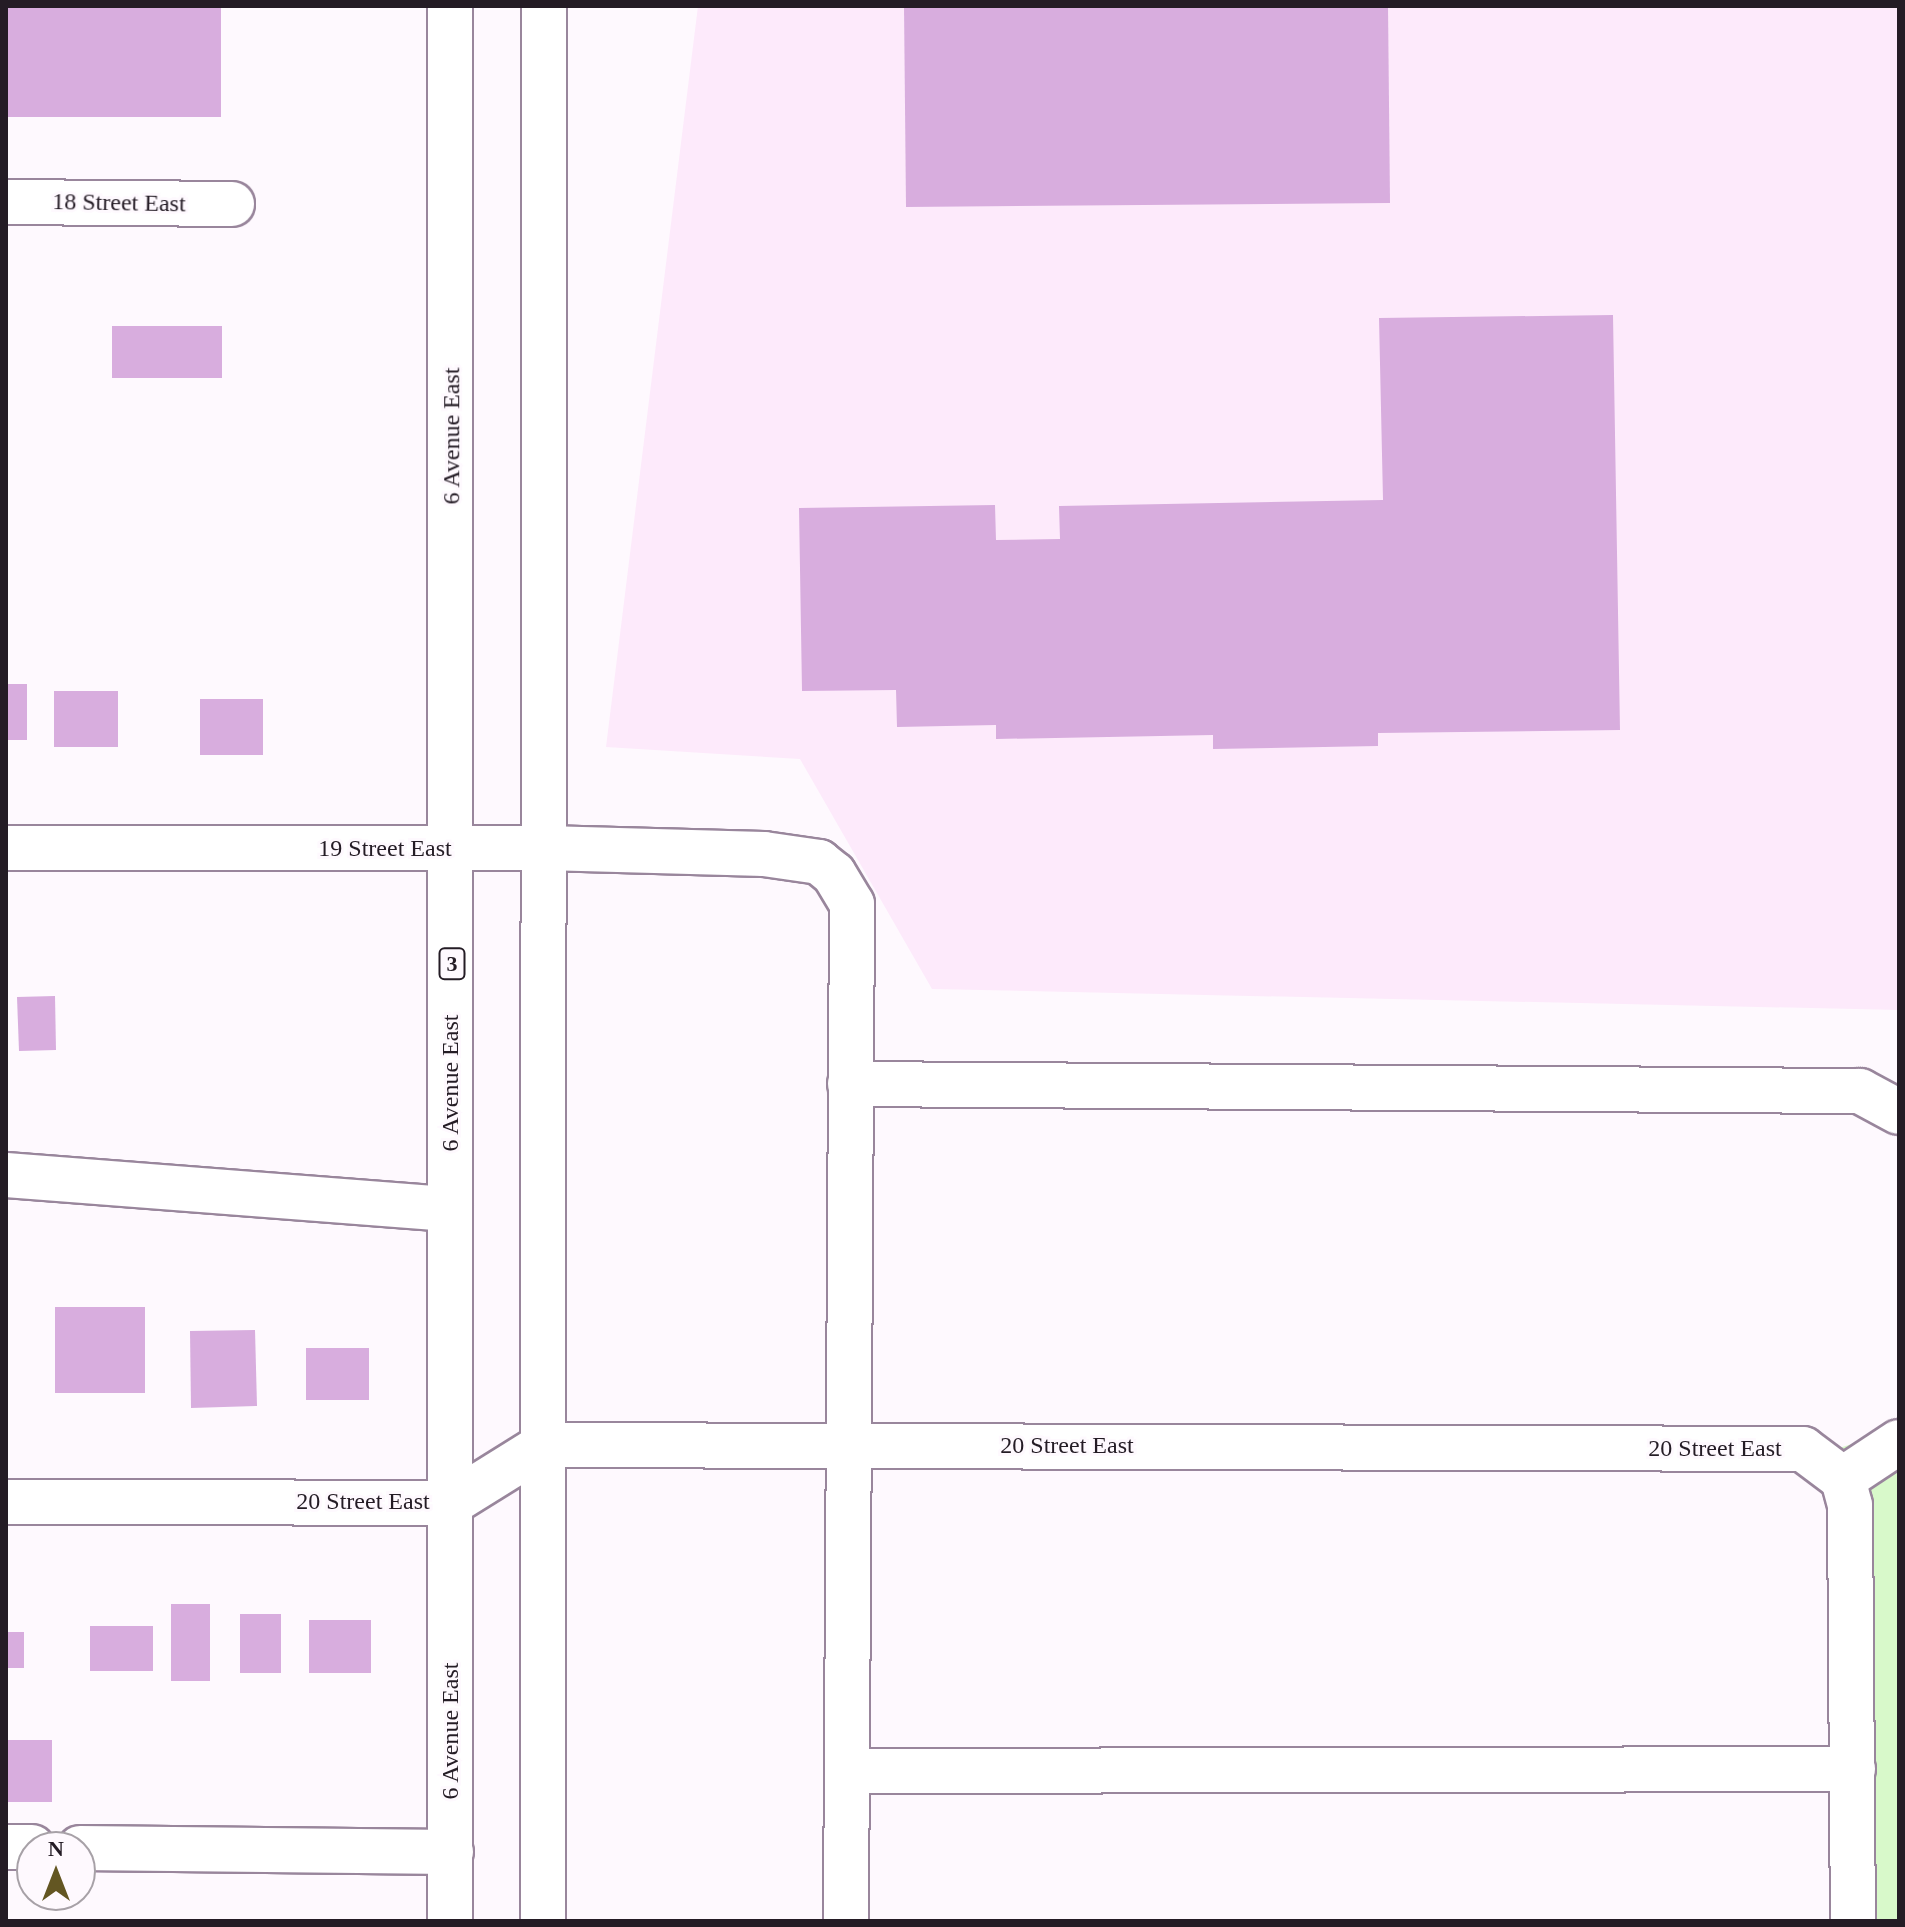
<!DOCTYPE html>
<html>
<head>
<meta charset="utf-8">
<style>
	body { margin:0 }
	#map { position:relative; width:1905px; height:1927px; overflow:hidden; background:#fef9fe; font-family:Georgia,serif }
	div>[style] { position:absolute }
	.commercial>* { inset:0; background:#fdeafb }
	.green>* { inset:0; background:#d8f9ca }
	.building>* { inset:0; background:#d8adde }
	.roads { filter:drop-shadow(2px 0 #99869c) drop-shadow(-2px 0 #99869c) drop-shadow(0 2px #99869c) drop-shadow(0 -2px #99869c) }
	.minor>* { height:44px; margin:-22px; padding:0 22px; transform-origin:22px; border-radius:22px; background:#fff }
	.major>* { height:44px; margin:-22px; padding:0 22px; transform-origin:22px; border-radius:22px; background:#fff }
	span { translate:-50% -50%; white-space:nowrap; text-align:center; line-height:1.15; -webkit-text-stroke:6px #fef9fe; paint-order:stroke }
	.shield-label span { padding:2px 6px; background:#fef9fe; border:2px solid; border-radius:6px; -webkit-text-stroke-width:0 }
	.shield-label { font-size:22px; color:#241c25; font-weight:700 }
	.street-label { font-size:24px; color:#241c25 }
	.frame { position:absolute; inset:0; border:8px solid #241c25; pointer-events:none }
	.north { position:absolute; left:16px; top:1831px; width:80px; height:80px; box-sizing:border-box; background:#fef9fe; border:2px solid #a7a1a7; border-radius:50%; rotate:0deg; font-size:22px; font-weight:700; line-height:32px; text-align:center; color:#241c25 }
	.north::after { content:''; display:block; margin:auto; width:28px; height:36px; background:#635622; clip-path:polygon(50% 0,100% 100%,50% 72%,0 100%) }
</style>
</head>
<body>
<div id="map">
	<div class="commercial">
		<i style="clip-path:polygon(698px 6px,1899px 6px,1899px 1010px,932px 989px,800px 759px,606px 747px)"></i>
	</div>
	<div class="green">
		<i style="clip-path:polygon(1899px 1429px,1899px 1921px,1841px 1921px,1833px 1450px)"></i>
	</div>
	<div class="building">
		<i style="clip-path:polygon(6px 6px,221px 6px,221px 117px,6px 117px)"></i>
		<i style="clip-path:polygon(904px 6px,1388px 6px,1390px 203px,906px 207px)"></i>
		<i style="clip-path:polygon(1613px 315px,1620px 730px,1378px 733px,1378px 746px,1213px 749px,1213px 735px,996px 739px,996px 725px,897px 727px,896px 690px,802px 691px,799px 508px,995px 505px,996px 540px,1060px 539px,1059px 506px,1383px 500px,1379px 318px)"></i>
		<i style="clip-path:polygon(112px 326px,222px 326px,222px 378px,112px 378px)"></i>
		<i style="clip-path:polygon(6px 684px,27px 684px,27px 740px,6px 740px)"></i>
		<i style="clip-path:polygon(54px 691px,118px 691px,118px 747px,54px 747px)"></i>
		<i style="clip-path:polygon(200px 699px,263px 699px,263px 755px,200px 755px)"></i>
		<i style="clip-path:polygon(55px 996px,56px 1050px,19px 1051px,17px 997px)"></i>
		<i style="clip-path:polygon(55px 1307px,145px 1307px,145px 1393px,55px 1393px)"></i>
		<i style="clip-path:polygon(255px 1330px,257px 1406px,191px 1408px,190px 1331px)"></i>
		<i style="clip-path:polygon(306px 1348px,369px 1348px,369px 1400px,306px 1400px)"></i>
		<i style="clip-path:polygon(171px 1604px,210px 1604px,210px 1681px,171px 1681px)"></i>
		<i style="clip-path:polygon(240px 1614px,281px 1614px,281px 1673px,240px 1673px)"></i>
		<i style="clip-path:polygon(309px 1620px,371px 1620px,371px 1673px,309px 1673px)"></i>
		<i style="clip-path:polygon(90px 1626px,153px 1626px,153px 1671px,90px 1671px)"></i>
		<i style="clip-path:polygon(6px 1632px,24px 1632px,24px 1668px,6px 1668px)"></i>
		<i style="clip-path:polygon(6px 1740px,52px 1740px,52px 1802px,6px 1802px)"></i>
	</div>
	<div class="roads">
		<div class="minor">
			<i style="left:6px;top:202px;width:226px;rotate:0.5deg"></i>
			<i style="left:6px;top:848px;width:539px"></i>
			<i style="left:545px;top:848px;width:219px;rotate:1.6deg"></i>
			<i style="left:764px;top:854px;width:56px;rotate:8.3deg"></i>
			<i style="left:819px;top:862px;width:19px;rotate:39deg"></i>
			<i style="left:834px;top:874px;width:35px;rotate:59deg"></i>
			<i style="left:852px;top:904px;width:1017px;rotate:90.34deg"></i>
			<i style="left:850px;top:1084px;width:1010px;rotate:0.4deg"></i>
			<i style="left:1860px;top:1091px;width:44px;rotate:28.3deg"></i>
			<i style="left:6px;top:1175px;width:445px;rotate:4.4deg"></i>
			<i style="left:1843px;top:1479px;width:67px;rotate:-33.5deg"></i>
			<i style="left:6px;top:1502px;width:445px;rotate:0.1deg"></i>
			<i style="left:451px;top:1503px;width:110px;rotate:-31.9deg"></i>
			<i style="left:544px;top:1445px;width:1259px;rotate:0.18deg"></i>
			<i style="left:1803px;top:1449px;width:50px;rotate:36.9deg"></i>
			<i style="left:1843px;top:1479px;width:27px;rotate:75deg"></i>
			<i style="left:1850px;top:1505px;width:416px;rotate:89.6deg"></i>
			<i style="left:847px;top:1771px;width:1006px;rotate:-0.11deg"></i>
			<i style="left:6px;top:1847px;width:26px"></i>
			<i style="left:80px;top:1848px;width:371px;rotate:0.6deg"></i>
		</div>
		<div class="major">
			<i style="left:450px;top:1921px;width:1915px;rotate:-90deg"></i>
			<i style="left:543px;top:1921px;width:1915px;rotate:-89.97deg"></i>
		</div>
	</div>
	<div class="shield-label">
		<span style="left:452px;top:964px">3</span>
	</div>
	<div class="street-label">
		<span style="left:119px;top:203px;rotate:1deg">18 Street East</span>
		<span style="left:452px;top:436px;rotate:-90deg">6 Avenue East</span>
		<span style="left:385px;top:849px">19 Street East</span>
		<span style="left:451px;top:1083px;rotate:-90deg">6 Avenue East</span>
		<span style="left:1067px;top:1446px">20 Street East</span>
		<span style="left:1715px;top:1449px">20 Street East</span>
		<span style="left:363px;top:1502px">20 Street East</span>
		<span style="left:451px;top:1731px;rotate:-90deg">6 Avenue East</span>
	</div>
	<div class="frame"></div>
	<div class="north">N</div>
</div>
</body>
</html>
